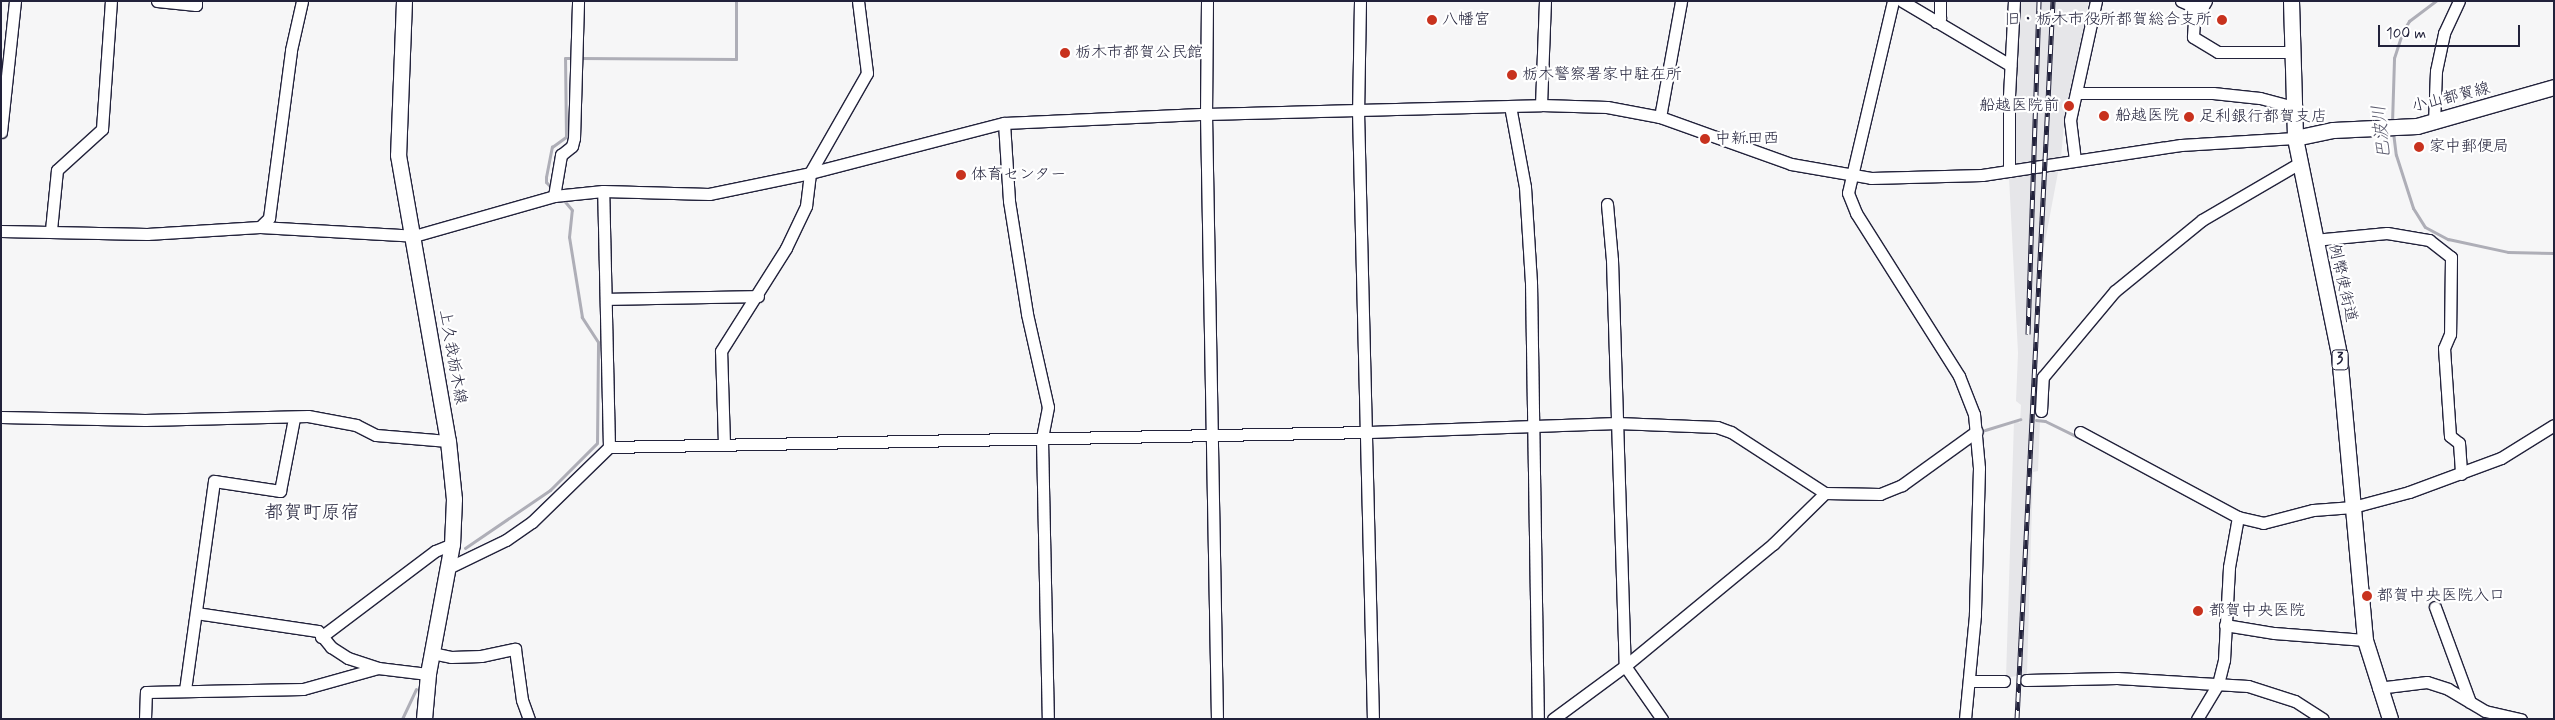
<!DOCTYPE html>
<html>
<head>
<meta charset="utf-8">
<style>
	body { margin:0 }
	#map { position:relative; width:2555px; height:720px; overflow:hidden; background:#f6f6f7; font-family:Mynerve,"Klee One",sans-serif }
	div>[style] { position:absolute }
	.built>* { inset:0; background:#e6e6e9 }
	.stream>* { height:3px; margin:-1.5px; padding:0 1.5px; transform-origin:1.5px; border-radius:1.5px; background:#aeaeb7 }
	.roads { filter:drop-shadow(1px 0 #22223b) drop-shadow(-1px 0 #22223b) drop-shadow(0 1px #22223b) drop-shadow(0 -1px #22223b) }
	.minor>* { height:11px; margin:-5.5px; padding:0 5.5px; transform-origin:5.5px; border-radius:5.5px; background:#fff }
	.major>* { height:15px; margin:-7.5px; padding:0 7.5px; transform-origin:7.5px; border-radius:7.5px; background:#fff }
	.rail>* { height:5px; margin-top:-2.5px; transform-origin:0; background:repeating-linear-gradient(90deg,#fff 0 9px,#22223b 0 18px); box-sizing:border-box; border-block:1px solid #22223b }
	.dots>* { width:14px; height:14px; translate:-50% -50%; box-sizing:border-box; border:2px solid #fff; border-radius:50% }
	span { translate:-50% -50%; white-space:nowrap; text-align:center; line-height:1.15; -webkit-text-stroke:4.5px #fff; paint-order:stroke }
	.shield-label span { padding:1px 4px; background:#fff; border:1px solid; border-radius:4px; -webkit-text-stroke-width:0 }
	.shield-label { font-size:15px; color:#22223b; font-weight:700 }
	.poi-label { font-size:16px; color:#22223b }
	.left { translate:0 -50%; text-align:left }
	.right { translate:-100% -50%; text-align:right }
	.street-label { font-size:16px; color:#22223b }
	.water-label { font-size:18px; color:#5a5a6d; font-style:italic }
	.quarter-label { font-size:19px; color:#22223b }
	.frame { position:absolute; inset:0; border:2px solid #22223b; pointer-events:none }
	.scale { position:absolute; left:2378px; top:25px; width:142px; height:22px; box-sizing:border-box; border:2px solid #22223b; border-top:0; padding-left:6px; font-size:15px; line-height:18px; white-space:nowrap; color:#22223b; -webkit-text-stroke:4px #fff; paint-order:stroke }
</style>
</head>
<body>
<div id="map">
	<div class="built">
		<i style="clip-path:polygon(2017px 1px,2089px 1px,2064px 123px,2061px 158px,2017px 165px,2012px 160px)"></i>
		<i style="clip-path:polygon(2059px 167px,2044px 247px,2039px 298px,2034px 421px,2040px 421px,2038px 471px,2033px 472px,2027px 674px,2006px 678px,2014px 420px,2020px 423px,2021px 405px,2016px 401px,2018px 353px,2009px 177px)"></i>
	</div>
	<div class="stream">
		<i style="left:579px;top:58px;width:157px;rotate:0.4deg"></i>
		<i style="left:736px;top:59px;width:58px;rotate:-90deg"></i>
		<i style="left:2392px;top:123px;width:65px;rotate:-88.2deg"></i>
		<i style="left:2394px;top:58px;width:28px;rotate:-72deg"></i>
		<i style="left:2403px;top:31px;width:12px;rotate:-59deg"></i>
		<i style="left:2409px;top:21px;width:34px;rotate:-37deg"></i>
		<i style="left:2393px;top:132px;width:23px;rotate:83deg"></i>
		<i style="left:2396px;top:155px;width:56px;rotate:72.2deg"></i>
		<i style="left:2413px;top:208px;width:22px;rotate:58deg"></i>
		<i style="left:2425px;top:227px;width:26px;rotate:28deg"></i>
		<i style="left:2448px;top:239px;width:61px;rotate:12.2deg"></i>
		<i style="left:2508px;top:252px;width:46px;rotate:1.2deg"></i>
		<i style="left:552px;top:188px;width:8px;rotate:-135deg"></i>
		<i style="left:546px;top:182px;width:5px;rotate:-90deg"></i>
		<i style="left:546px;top:177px;width:31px;rotate:-79deg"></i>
		<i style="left:552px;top:147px;width:17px;rotate:-36deg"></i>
		<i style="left:566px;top:137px;width:79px;rotate:-90.7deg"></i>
		<i style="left:565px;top:58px;width:8px"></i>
		<i style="left:2036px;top:420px;width:9px;rotate:6deg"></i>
		<i style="left:2045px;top:421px;width:39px;rotate:26deg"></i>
		<i style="left:1985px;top:430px;width:37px;rotate:-17deg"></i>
		<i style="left:465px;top:548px;width:103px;rotate:-34.3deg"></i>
		<i style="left:550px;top:490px;width:66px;rotate:-45deg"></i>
		<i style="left:597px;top:443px;width:101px;rotate:-89.4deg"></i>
		<i style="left:598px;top:342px;width:30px;rotate:-123deg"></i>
		<i style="left:582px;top:317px;width:81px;rotate:-99.2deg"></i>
		<i style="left:569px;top:237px;width:27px;rotate:-84deg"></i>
		<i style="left:572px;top:210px;width:16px;rotate:-130deg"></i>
		<i style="left:402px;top:719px;width:33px;rotate:-65deg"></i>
	</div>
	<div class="roads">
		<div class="minor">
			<i style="left:157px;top:1px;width:39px;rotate:6deg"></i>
			<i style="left:196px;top:5px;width:4px;rotate:-90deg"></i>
			<i style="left:1207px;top:1px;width:113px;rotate:90.5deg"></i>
			<i style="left:1206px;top:114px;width:605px;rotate:88.96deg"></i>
			<i style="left:1360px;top:1px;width:110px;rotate:91deg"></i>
			<i style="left:1358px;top:111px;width:608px;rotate:88.59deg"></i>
			<i style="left:1893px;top:1px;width:197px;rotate:103.2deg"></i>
			<i style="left:1848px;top:193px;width:22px;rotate:68deg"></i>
			<i style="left:1856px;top:213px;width:193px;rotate:57.7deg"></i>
			<i style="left:1959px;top:376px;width:41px;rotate:68.5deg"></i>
			<i style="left:1974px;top:414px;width:54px;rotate:84.7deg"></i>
			<i style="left:1979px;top:468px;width:147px;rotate:91.6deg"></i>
			<i style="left:1975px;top:615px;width:104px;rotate:95.5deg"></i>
			<i style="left:1902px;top:1px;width:126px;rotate:30.7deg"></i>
			<i style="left:2181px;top:1px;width:15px;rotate:23deg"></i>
			<i style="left:2206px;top:1px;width:6px;rotate:121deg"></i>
			<i style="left:2203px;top:6px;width:8px;rotate:173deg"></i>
			<i style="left:2195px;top:7px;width:30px;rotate:94deg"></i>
			<i style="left:2193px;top:37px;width:29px;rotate:31deg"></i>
			<i style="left:2218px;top:52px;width:74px"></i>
			<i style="left:1936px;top:22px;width:6px;rotate:-45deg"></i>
			<i style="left:1940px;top:18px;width:17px;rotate:-90deg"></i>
			<i style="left:2076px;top:93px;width:137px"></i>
			<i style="left:2213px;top:93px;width:47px;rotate:6.1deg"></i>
			<i style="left:2260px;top:98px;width:34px;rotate:15deg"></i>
			<i style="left:1541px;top:105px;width:104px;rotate:-87.8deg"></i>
			<i style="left:1510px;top:106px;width:82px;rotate:79.5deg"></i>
			<i style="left:1525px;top:187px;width:95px;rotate:86.4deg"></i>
			<i style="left:1531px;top:282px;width:437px;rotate:89.1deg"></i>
			<i style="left:1660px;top:117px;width:118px;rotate:-79.7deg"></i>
			<i style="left:1004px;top:123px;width:78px;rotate:86.3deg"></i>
			<i style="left:1009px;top:201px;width:114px;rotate:80.9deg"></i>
			<i style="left:1027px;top:314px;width:95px;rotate:77.3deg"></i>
			<i style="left:1048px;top:407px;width:33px;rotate:101deg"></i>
			<i style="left:1042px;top:439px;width:280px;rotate:88.8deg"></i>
			<i style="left:2434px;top:123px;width:52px;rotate:-87.8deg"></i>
			<i style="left:2436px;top:71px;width:39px;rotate:-78deg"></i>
			<i style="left:2444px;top:33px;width:35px;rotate:-65deg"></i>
			<i style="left:1px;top:132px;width:132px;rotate:-83.9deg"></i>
			<i style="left:2075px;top:160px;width:40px;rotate:-97.1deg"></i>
			<i style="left:2070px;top:120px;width:122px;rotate:-77.7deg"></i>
			<i style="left:2009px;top:171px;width:75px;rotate:-90deg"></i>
			<i style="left:2009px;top:96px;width:95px;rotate:-87deg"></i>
			<i style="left:554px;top:196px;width:42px;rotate:-80.3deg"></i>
			<i style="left:561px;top:155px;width:14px;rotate:-39deg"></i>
			<i style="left:572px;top:146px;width:8px;rotate:-76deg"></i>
			<i style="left:574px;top:138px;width:137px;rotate:-88.3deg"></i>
			<i style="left:1607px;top:204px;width:56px;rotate:84.9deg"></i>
			<i style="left:1612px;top:260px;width:406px;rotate:88.2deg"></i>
			<i style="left:1625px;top:666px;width:65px;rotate:55.1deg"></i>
			<i style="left:260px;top:227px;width:13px;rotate:-45deg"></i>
			<i style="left:269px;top:218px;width:169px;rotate:-82.5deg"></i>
			<i style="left:291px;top:50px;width:50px;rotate:-77.3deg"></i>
			<i style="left:51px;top:230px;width:60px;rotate:-84.3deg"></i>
			<i style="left:57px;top:170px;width:61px;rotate:-42.3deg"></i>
			<i style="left:102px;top:129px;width:128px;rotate:-86deg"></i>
			<i style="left:1px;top:231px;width:146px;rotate:1.2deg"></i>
			<i style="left:147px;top:234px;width:113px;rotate:-3.5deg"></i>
			<i style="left:260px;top:227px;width:154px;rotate:3.3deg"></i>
			<i style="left:414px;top:236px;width:146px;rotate:-15.9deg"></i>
			<i style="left:554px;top:196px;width:49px;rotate:-5.8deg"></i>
			<i style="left:603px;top:191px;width:106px;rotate:1.6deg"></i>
			<i style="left:709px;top:194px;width:103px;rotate:-11.7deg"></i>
			<i style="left:810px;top:173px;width:200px;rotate:-14.5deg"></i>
			<i style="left:1004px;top:123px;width:202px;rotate:-2.6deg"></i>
			<i style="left:1206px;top:114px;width:335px;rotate:-1.5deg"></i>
			<i style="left:1541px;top:105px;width:66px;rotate:1.7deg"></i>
			<i style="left:1607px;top:107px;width:54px;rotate:10.7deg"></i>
			<i style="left:1660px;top:117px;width:139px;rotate:19.7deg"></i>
			<i style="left:1791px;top:164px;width:81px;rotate:9.9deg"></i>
			<i style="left:1871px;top:178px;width:111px;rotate:-1.5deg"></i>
			<i style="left:1982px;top:175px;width:201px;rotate:-8.6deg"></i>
			<i style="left:2181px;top:145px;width:114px;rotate:-3.5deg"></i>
			<i style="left:2314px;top:240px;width:73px;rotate:-5.5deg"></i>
			<i style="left:2387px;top:233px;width:43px;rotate:9.5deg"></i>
			<i style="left:2429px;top:240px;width:28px;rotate:38deg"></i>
			<i style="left:2451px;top:257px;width:77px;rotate:90.7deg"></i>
			<i style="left:2450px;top:334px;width:15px;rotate:113deg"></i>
			<i style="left:2444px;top:348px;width:88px;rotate:86.1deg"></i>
			<i style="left:2450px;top:436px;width:11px;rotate:38deg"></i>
			<i style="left:2459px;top:443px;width:31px;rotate:86deg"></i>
			<i style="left:607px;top:299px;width:151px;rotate:-1.1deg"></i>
			<i style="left:2041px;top:411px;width:34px;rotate:-87deg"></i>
			<i style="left:2043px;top:377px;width:112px;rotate:-50.1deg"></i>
			<i style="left:2115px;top:291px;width:112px;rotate:-39.2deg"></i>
			<i style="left:2202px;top:220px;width:111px;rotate:-30.3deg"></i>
			<i style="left:1px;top:417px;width:144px;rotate:1.2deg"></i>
			<i style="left:145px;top:420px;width:163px;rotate:-1.4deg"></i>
			<i style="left:308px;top:416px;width:49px;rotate:10.6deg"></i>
			<i style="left:356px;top:425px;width:22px;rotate:27deg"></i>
			<i style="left:376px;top:435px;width:72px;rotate:4.8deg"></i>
			<i style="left:2080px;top:432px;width:179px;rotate:28.3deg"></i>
			<i style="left:2238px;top:517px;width:26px;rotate:13deg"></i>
			<i style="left:2263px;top:523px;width:52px;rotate:-14.6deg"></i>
			<i style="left:2313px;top:510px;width:40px;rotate:-4.3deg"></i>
			<i style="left:2353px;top:507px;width:58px;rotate:-15deg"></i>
			<i style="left:2409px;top:492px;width:98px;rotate:-20.3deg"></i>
			<i style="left:2501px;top:458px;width:62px;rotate:-31.9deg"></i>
			<i style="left:724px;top:444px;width:93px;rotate:-91.8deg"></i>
			<i style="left:721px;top:351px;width:122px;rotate:-57.7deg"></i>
			<i style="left:786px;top:248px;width:47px;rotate:-64.5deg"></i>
			<i style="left:806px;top:206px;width:33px;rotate:-83deg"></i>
			<i style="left:810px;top:173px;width:115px;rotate:-60.3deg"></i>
			<i style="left:867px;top:73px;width:73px;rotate:-97.1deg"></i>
			<i style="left:609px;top:447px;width:760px;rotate:-1.13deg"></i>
			<i style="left:1369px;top:432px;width:248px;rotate:-2.1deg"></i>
			<i style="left:1617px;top:423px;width:100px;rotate:2.3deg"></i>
			<i style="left:1717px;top:427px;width:15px;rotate:20deg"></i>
			<i style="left:1731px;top:432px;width:112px;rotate:33deg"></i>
			<i style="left:448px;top:568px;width:64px;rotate:-25.8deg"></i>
			<i style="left:506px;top:540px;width:32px;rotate:-35deg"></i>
			<i style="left:532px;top:522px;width:107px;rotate:-44.2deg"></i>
			<i style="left:609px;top:447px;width:256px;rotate:-91.3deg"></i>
			<i style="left:2435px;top:607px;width:101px;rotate:69.8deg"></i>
			<i style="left:196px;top:613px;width:123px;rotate:8.4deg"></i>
			<i style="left:318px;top:631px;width:21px;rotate:51deg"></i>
			<i style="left:331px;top:647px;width:20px;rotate:33deg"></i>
			<i style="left:348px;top:658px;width:32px;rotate:18deg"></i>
			<i style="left:2225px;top:625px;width:50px;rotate:9.3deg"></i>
			<i style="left:2274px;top:633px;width:91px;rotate:4.4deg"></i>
			<i style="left:321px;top:637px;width:143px;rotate:-37deg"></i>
			<i style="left:435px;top:551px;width:18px;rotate:-22deg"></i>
			<i style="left:432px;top:653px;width:19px;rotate:12deg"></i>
			<i style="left:451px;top:657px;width:30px;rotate:-2deg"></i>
			<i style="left:481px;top:656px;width:35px;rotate:-12deg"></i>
			<i style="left:515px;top:649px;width:51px;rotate:82.2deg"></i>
			<i style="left:522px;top:700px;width:20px;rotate:70deg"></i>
			<i style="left:2026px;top:680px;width:91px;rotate:-1.3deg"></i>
			<i style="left:2117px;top:678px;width:131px;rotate:3.5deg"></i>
			<i style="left:2248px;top:686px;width:49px;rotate:17.7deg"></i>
			<i style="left:2295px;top:701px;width:33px;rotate:33deg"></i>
			<i style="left:1969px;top:681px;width:35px"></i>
			<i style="left:2378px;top:688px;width:49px;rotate:-7deg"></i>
			<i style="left:2427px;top:682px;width:22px;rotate:18deg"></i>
			<i style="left:2448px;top:689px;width:43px;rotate:30.7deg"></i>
			<i style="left:2485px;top:711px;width:37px;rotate:13deg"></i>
			<i style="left:185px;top:690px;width:211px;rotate:-82.1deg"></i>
			<i style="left:214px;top:481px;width:67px;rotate:8.6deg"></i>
			<i style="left:280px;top:491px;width:74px;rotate:-79.1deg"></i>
			<i style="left:145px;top:719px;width:27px;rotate:-88deg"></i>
			<i style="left:146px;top:692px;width:157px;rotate:-1.1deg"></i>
			<i style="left:303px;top:689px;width:78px;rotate:-15.6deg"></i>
			<i style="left:378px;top:668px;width:50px;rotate:6.8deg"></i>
			<i style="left:1553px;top:719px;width:89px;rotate:-36.4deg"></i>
			<i style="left:1625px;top:666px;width:192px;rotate:-39.5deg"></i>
			<i style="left:1773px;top:544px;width:73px;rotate:-44.4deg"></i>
			<i style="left:1825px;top:493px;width:55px;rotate:1deg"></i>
			<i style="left:1880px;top:494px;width:24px;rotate:-22deg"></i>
			<i style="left:1902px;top:485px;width:92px;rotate:-35.8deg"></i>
			<i style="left:2197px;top:719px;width:41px;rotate:-59deg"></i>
			<i style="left:2218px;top:684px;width:25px;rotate:-76deg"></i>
			<i style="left:2224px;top:660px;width:93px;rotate:-86.9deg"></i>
			<i style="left:2229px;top:567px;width:51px;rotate:-79.8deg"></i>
		</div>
		<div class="major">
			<i style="left:404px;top:1px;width:154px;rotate:92.2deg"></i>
			<i style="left:398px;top:155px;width:290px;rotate:80.1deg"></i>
			<i style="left:448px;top:441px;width:58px;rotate:84.1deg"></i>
			<i style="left:454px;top:499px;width:45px;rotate:92.5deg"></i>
			<i style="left:452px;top:544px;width:132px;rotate:100.5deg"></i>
			<i style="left:428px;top:674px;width:45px;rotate:95.1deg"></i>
			<i style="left:2291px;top:1px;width:137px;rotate:88.3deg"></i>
			<i style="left:2295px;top:138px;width:220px;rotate:78.5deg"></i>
			<i style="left:2339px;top:354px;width:287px;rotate:84.8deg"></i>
			<i style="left:2365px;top:640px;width:83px;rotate:72.4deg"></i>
			<i style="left:2295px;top:138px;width:39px;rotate:-12deg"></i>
			<i style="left:2333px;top:130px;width:84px;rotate:-2.7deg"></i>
			<i style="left:2417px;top:126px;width:142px;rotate:-15.9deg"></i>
		</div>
	</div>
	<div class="rail">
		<i style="left:2028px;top:334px;width:333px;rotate:-88.1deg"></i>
		<i style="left:2017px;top:719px;width:719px;rotate:-87.13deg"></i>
	</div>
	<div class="dots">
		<i style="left:1432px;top:20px;background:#c8321e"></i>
		<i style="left:2222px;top:20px;background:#c8321e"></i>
		<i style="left:1065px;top:53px;background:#c8321e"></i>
		<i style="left:1512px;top:75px;background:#c8321e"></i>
		<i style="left:2069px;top:106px;background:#c8321e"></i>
		<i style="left:2104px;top:116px;background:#c8321e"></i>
		<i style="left:2189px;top:117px;background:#c8321e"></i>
		<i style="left:1705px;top:139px;background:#c8321e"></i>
		<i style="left:2419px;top:147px;background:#c8321e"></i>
		<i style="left:961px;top:175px;background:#c8321e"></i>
		<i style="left:2367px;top:596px;background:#c8321e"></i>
		<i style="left:2198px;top:611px;background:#c8321e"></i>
	</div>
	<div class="shield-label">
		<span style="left:2340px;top:360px">3</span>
	</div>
	<div class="poi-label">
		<span class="left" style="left:1442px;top:20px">八幡宮</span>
		<span class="right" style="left:2212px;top:20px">旧・栃木市役所都賀総合支所</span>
		<span class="left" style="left:1075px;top:53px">栃木市都賀公民館</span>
		<span class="left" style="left:1522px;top:75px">栃木警察署家中駐在所</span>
		<span class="right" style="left:2059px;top:106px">船越医院前</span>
		<span class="left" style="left:2115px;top:116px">船越医院</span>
		<span class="left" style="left:2199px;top:117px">足利銀行都賀支店</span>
		<span class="left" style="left:1715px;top:139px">中新田西</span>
		<span class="left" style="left:2429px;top:147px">家中郵便局</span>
		<span class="left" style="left:971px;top:175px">体育センター</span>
		<span class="left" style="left:2377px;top:596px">都賀中央医院入口</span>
		<span class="left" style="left:2209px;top:611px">都賀中央医院</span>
	</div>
	<div class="street-label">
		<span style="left:2451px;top:98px;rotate:-14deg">小山都賀線</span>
		<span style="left:2342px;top:283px;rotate:77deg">例幣使街道</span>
		<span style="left:452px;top:357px;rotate:80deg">上久我栃木線</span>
	</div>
	<div class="water-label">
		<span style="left:2382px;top:132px;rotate:-96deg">巴波川</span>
	</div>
	<div class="quarter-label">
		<span style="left:312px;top:513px">都賀町原宿</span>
	</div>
	<div class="frame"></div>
	<div class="scale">100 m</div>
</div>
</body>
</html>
